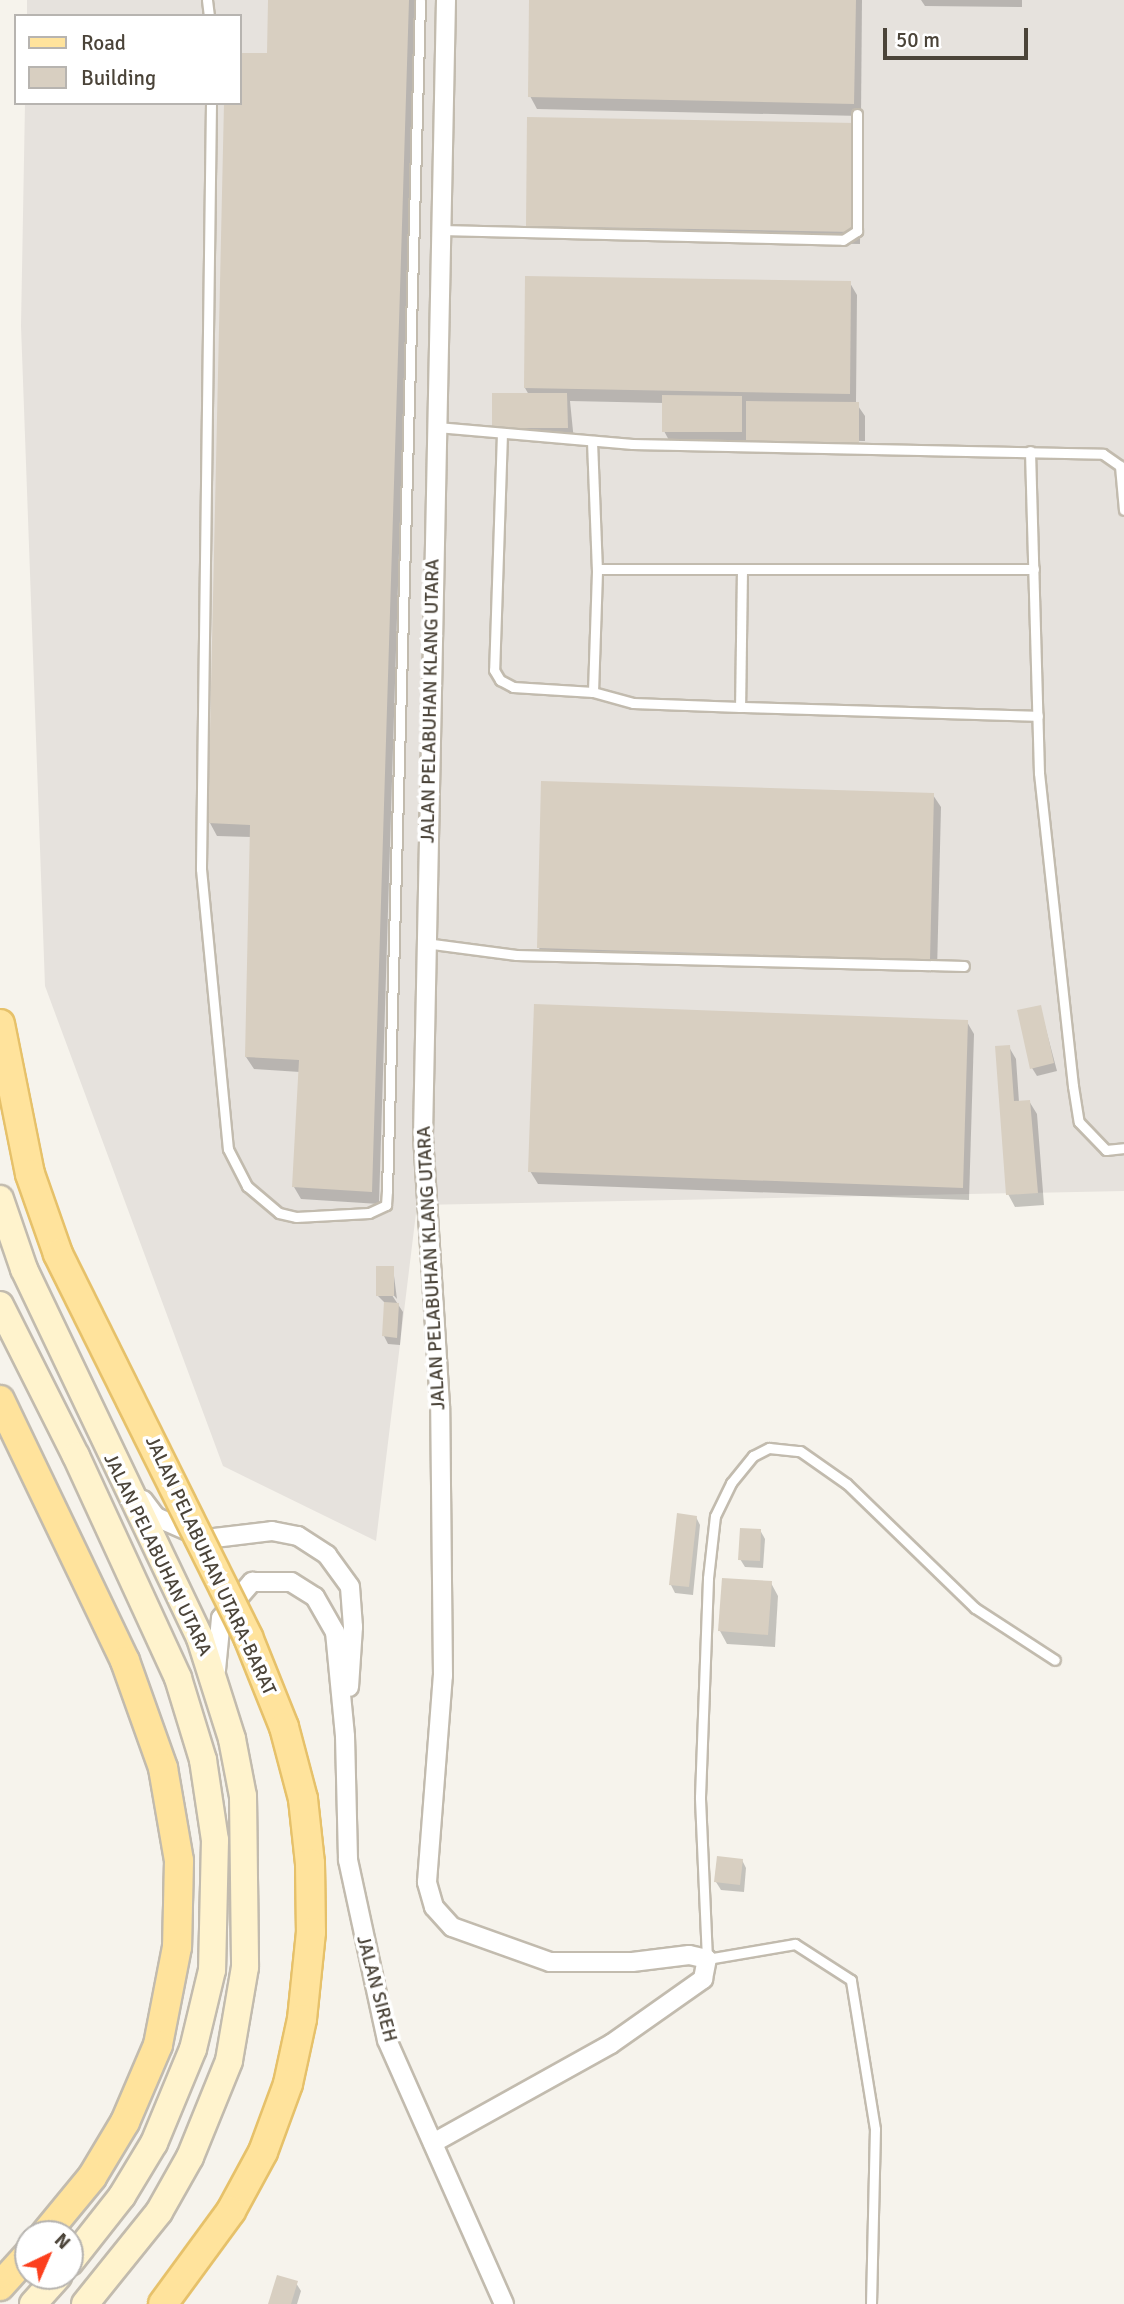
<!DOCTYPE html>
<html>
<head>
<meta charset="utf-8">
<style>
	body { margin:0 }
	#map { position:relative; width:1124px; height:2304px; overflow:hidden; background:#f6f3ec; font-family:Signika,sans-serif }
	div>[style] { position:absolute }
	.industrial>* { inset:0; background:#e6e2dd }
	.shadow>* { inset:0; background:#0003 }
	.building>* { inset:0; background:#d8cfc1 }
	.roads { filter:drop-shadow(2px 0 #c2bbae) drop-shadow(-2px 0 #c2bbae) drop-shadow(0 2px #c2bbae) drop-shadow(0 -2px #c2bbae) }
	.lane>* { height:9px; margin:-4.5px; padding:0 4.5px; transform-origin:4.5px; border-radius:4.5px; background:#fff }
	.street>* { height:18px; margin:-9px; padding:0 9px; transform-origin:9px; border-radius:9px; background:#fff }
	.secondary>* { height:26px; margin:-13px; padding:0 13px; transform-origin:13px; border-radius:13px; background:#fff3cd }
	.primary>* { height:28px; margin:-14px; padding:0 14px; transform-origin:14px; border-radius:14px; background:#ffe39c }
	.bridges { filter:drop-shadow(2px 0 #e6c16a) drop-shadow(-2px 0 #e6c16a) drop-shadow(0 2px #e6c16a) drop-shadow(0 -2px #e6c16a) }
	.primary-bridge>* { height:28px; margin:-14px; padding:0 14px; transform-origin:14px; border-radius:14px; background:#ffe39c }
	span { translate:-50% -50%; white-space:nowrap; text-align:center; line-height:1.15; -webkit-text-stroke:7px #fff; paint-order:stroke }
	.street-label { font-size:19px; color:#4b4439 }
	.legend { position:absolute; left:14px; top:14px; width:228px; height:91px; box-sizing:border-box; background:#fff; border:2px solid #b7b4b0; margin:0; padding:9px 12px; list-style:none; font-size:21px; color:#4b4439 }
	.legend li { display:flex; align-items:center; gap:14px; height:35px }
	.legend b { width:35px; border:2px solid #b7b4b0 }
	.north { position:absolute; left:14px; top:2220px; width:70px; height:70px; box-sizing:border-box; background:#fff; border:2px solid #b7b4b0; border-radius:50%; rotate:44deg; font-size:19px; font-weight:700; line-height:28px; text-align:center; color:#4b4439 }
	.north::after { content:''; display:block; margin:auto; width:24px; height:32px; background:#fc3f1d; clip-path:polygon(50% 0,100% 100%,50% 72%,0 100%) }
	.scale { position:absolute; left:883px; top:28px; width:145px; height:32px; box-sizing:border-box; border:4px solid #4b4439; border-top:0; padding-left:9px; font-size:21px; line-height:24px; white-space:nowrap; color:#4b4439; -webkit-text-stroke:5px #fff; paint-order:stroke }
</style>
</head>
<body>
<div id="map">
	<div class="industrial">
		<i style="clip-path:polygon(27px 0,1124px 0,1124px 1191px,417px 1205px,376px 1541px,223px 1466px,45px 986px,21px 326px,25px 103px,240px 103px,240px 16px,27px 16px)"></i>
	</div>
	<div class="shadow">
		<i style="clip-path:polygon(270px 0,416px 0,379px 1204px,301px 1199px,294px 1187px,300px 1072px,254px 1069px,246px 1057px,251px 837px,217px 836px,210px 823px,240px 54px,269px 55px)"></i>
		<i style="clip-path:polygon(531px 0,862px 0,861px 116px,537px 109px,530px 96px)"></i>
		<i style="clip-path:polygon(921px 0,1022px 0,1022px 7px,925px 6px)"></i>
		<i style="clip-path:polygon(861px 137px,860px 244px,535px 238px,528px 225px)"></i>
		<i style="clip-path:polygon(850px 283px,857px 295px,856px 403px,865px 416px,865px 441px,752px 440px,752px 444px,865px 445px,865px 455px,755px 454px,749px 445px,671px 444px,664px 431px,664px 403px,570px 401px,574px 441px,501px 440px,493px 428px,529px 395px,525px 388px)"></i>
		<i style="clip-path:polygon(933px 795px,941px 807px,937px 972px,546px 960px,539px 948px)"></i>
		<i style="clip-path:polygon(1040px 1007px,1057px 1071px,1037px 1076px,1032px 1068px)"></i>
		<i style="clip-path:polygon(967px 1022px,974px 1034px,969px 1200px,538px 1184px,530px 1171px)"></i>
		<i style="clip-path:polygon(1009px 1047px,1016px 1059px,1019px 1102px,1029px 1101px,1037px 1114px,1044px 1205px,1015px 1207px,1008px 1194px)"></i>
		<i style="clip-path:polygon(393px 1268px,397px 1299px,388px 1289px,403px 1312px,400px 1345px,388px 1344px,384px 1336px,386px 1304px,378px 1296px)"></i>
		<i style="clip-path:polygon(696px 1517px,700px 1525px,693px 1595px,675px 1593px,671px 1585px)"></i>
		<i style="clip-path:polygon(760px 1530px,765px 1539px,763px 1568px,745px 1567px,740px 1559px)"></i>
		<i style="clip-path:polygon(771px 1583px,778px 1596px,775px 1647px,727px 1644px,720px 1631px)"></i>
		<i style="clip-path:polygon(742px 1860px,746px 1868px,744px 1892px,721px 1890px,716px 1882px)"></i>
		<i style="clip-path:polygon(296px 2283px,301px 2291px,297px 2304px,270px 2304px)"></i>
	</div>
	<div class="building">
		<i style="clip-path:polygon(268px 0,409px 0,372px 1192px,292px 1187px,299px 1060px,245px 1057px,250px 825px,208px 823px,224px 103px,240px 103px,240px 53px,267px 53px)"></i>
		<i style="clip-path:polygon(529px 0,856px 0,854px 104px,528px 97px)"></i>
		<i style="clip-path:polygon(527px 117px,855px 123px,853px 232px,526px 226px)"></i>
		<i style="clip-path:polygon(525px 276px,851px 281px,850px 394px,524px 388px)"></i>
		<i style="clip-path:polygon(492px 393px,567px 393px,568px 428px,492px 428px)"></i>
		<i style="clip-path:polygon(662px 395px,742px 396px,742px 432px,662px 432px)"></i>
		<i style="clip-path:polygon(746px 401px,859px 402px,859px 443px,746px 442px)"></i>
		<i style="clip-path:polygon(541px 781px,934px 793px,930px 960px,537px 948px)"></i>
		<i style="clip-path:polygon(534px 1004px,968px 1020px,963px 1188px,528px 1172px)"></i>
		<i style="clip-path:polygon(1041px 1005px,1054px 1063px,1030px 1069px,1017px 1010px)"></i>
		<i style="clip-path:polygon(1010px 1045px,1014px 1101px,1030px 1100px,1038px 1193px,1006px 1195px,995px 1046px)"></i>
		<i style="clip-path:polygon(376px 1266px,394px 1266px,394px 1296px,376px 1296px)"></i>
		<i style="clip-path:polygon(384px 1302px,399px 1303px,397px 1338px,382px 1336px)"></i>
		<i style="clip-path:polygon(677px 1513px,697px 1516px,689px 1587px,669px 1585px)"></i>
		<i style="clip-path:polygon(740px 1528px,761px 1529px,760px 1561px,738px 1560px)"></i>
		<i style="clip-path:polygon(722px 1578px,772px 1581px,768px 1635px,718px 1631px)"></i>
		<i style="clip-path:polygon(717px 1856px,743px 1859px,740px 1885px,714px 1882px)"></i>
		<i style="clip-path:polygon(277px 2275px,298px 2281px,291px 2304px,268px 2304px)"></i>
	</div>
	<div class="roads">
		<div class="lane">
			<i style="left:207px;top:0;width:16px;rotate:83deg"></i>
			<i style="left:211px;top:103px;width:766px;rotate:90.75deg"></i>
			<i style="left:201px;top:869px;width:281px;rotate:84.5deg"></i>
			<i style="left:228px;top:1149px;width:42px;rotate:62.8deg"></i>
			<i style="left:247px;top:1186px;width:42px;rotate:40.2deg"></i>
			<i style="left:279px;top:1213px;width:17px;rotate:13deg"></i>
			<i style="left:296px;top:1217px;width:73px;rotate:-3.1deg"></i>
			<i style="left:369px;top:1213px;width:19px;rotate:-25deg"></i>
			<i style="left:386px;top:1205px;width:14px;rotate:-86deg"></i>
			<i style="left:387px;top:1191px;width:1191px;rotate:-88.41deg"></i>
			<i style="left:441px;top:230px;width:402px;rotate:1.4deg"></i>
			<i style="left:843px;top:240px;width:17px;rotate:-33deg"></i>
			<i style="left:857px;top:231px;width:117px;rotate:-90deg"></i>
			<i style="left:437px;top:427px;width:196px;rotate:5deg"></i>
			<i style="left:632px;top:444px;width:471px;rotate:1.2deg"></i>
			<i style="left:1103px;top:454px;width:21px;rotate:35deg"></i>
			<i style="left:1120px;top:466px;width:44px;rotate:84.8deg"></i>
			<i style="left:502px;top:433px;width:237px;rotate:91.9deg"></i>
			<i style="left:494px;top:670px;width:12px;rotate:59deg"></i>
			<i style="left:500px;top:680px;width:15px;rotate:28deg"></i>
			<i style="left:513px;top:687px;width:80px;rotate:3.6deg"></i>
			<i style="left:593px;top:692px;width:41px;rotate:15.4deg"></i>
			<i style="left:633px;top:703px;width:107px;rotate:2.1deg"></i>
			<i style="left:592px;top:441px;width:128px;rotate:87.8deg"></i>
			<i style="left:597px;top:569px;width:437px"></i>
			<i style="left:1030px;top:451px;width:322px;rotate:88.4deg"></i>
			<i style="left:1039px;top:773px;width:315px;rotate:83.8deg"></i>
			<i style="left:1073px;top:1086px;width:36px;rotate:81deg"></i>
			<i style="left:1079px;top:1122px;width:39px;rotate:46deg"></i>
			<i style="left:1106px;top:1150px;width:18px;rotate:-6deg"></i>
			<i style="left:742px;top:569px;width:138px;rotate:90.8deg"></i>
			<i style="left:740px;top:707px;width:298px;rotate:1.7deg"></i>
			<i style="left:593px;top:692px;width:123px;rotate:-88.1deg"></i>
			<i style="left:425px;top:943px;width:92px;rotate:7.5deg"></i>
			<i style="left:516px;top:955px;width:448px;rotate:1.4deg"></i>
			<i style="left:871px;top:2304px;width:175px;rotate:-88.7deg"></i>
			<i style="left:875px;top:2129px;width:151px;rotate:-99.2deg"></i>
			<i style="left:851px;top:1980px;width:67px;rotate:-147.3deg"></i>
			<i style="left:795px;top:1944px;width:89px;rotate:170.3deg"></i>
			<i style="left:707px;top:1959px;width:162px;rotate:-92.5deg"></i>
			<i style="left:700px;top:1797px;width:219px;rotate:-87.9deg"></i>
			<i style="left:708px;top:1578px;width:62px;rotate:-83.6deg"></i>
			<i style="left:715px;top:1516px;width:37px;rotate:-64deg"></i>
			<i style="left:731px;top:1483px;width:35px;rotate:-51deg"></i>
			<i style="left:753px;top:1456px;width:18px;rotate:-27deg"></i>
			<i style="left:769px;top:1448px;width:31px;rotate:6deg"></i>
			<i style="left:800px;top:1451px;width:57px;rotate:35.1deg"></i>
			<i style="left:847px;top:1484px;width:178px;rotate:44.1deg"></i>
			<i style="left:975px;top:1608px;width:95px;rotate:33deg"></i>
		</div>
		<div class="street">
			<i style="left:143px;top:1500px;width:21px;rotate:53deg"></i>
			<i style="left:156px;top:1517px;width:55px;rotate:23.7deg"></i>
			<i style="left:206px;top:1539px;width:66px;rotate:-6.9deg"></i>
			<i style="left:272px;top:1531px;width:26px;rotate:11deg"></i>
			<i style="left:298px;top:1536px;width:35px;rotate:33deg"></i>
			<i style="left:327px;top:1555px;width:39px;rotate:54deg"></i>
			<i style="left:350px;top:1587px;width:40px;rotate:85.7deg"></i>
			<i style="left:353px;top:1627px;width:60px;rotate:93.8deg"></i>
			<i style="left:216px;top:1670px;width:52px;rotate:-84.5deg"></i>
			<i style="left:221px;top:1618px;width:48px;rotate:-49.3deg"></i>
			<i style="left:252px;top:1582px;width:39px"></i>
			<i style="left:291px;top:1582px;width:28px;rotate:32deg"></i>
			<i style="left:315px;top:1597px;width:40px;rotate:60.3deg"></i>
			<i style="left:335px;top:1632px;width:104px;rotate:84.5deg"></i>
			<i style="left:345px;top:1736px;width:124px;rotate:88.6deg"></i>
			<i style="left:348px;top:1860px;width:184px;rotate:77.8deg"></i>
			<i style="left:387px;top:2040px;width:289px;rotate:66.1deg"></i>
			<i style="left:433px;top:2143px;width:204px;rotate:-29.1deg"></i>
			<i style="left:611px;top:2044px;width:113px;rotate:-35.2deg"></i>
			<i style="left:703px;top:1979px;width:20px;rotate:-79deg"></i>
			<i style="left:707px;top:1959px;width:18px;rotate:-167deg"></i>
			<i style="left:689px;top:1955px;width:57px;rotate:173deg"></i>
			<i style="left:632px;top:1962px;width:82px;rotate:180deg"></i>
			<i style="left:550px;top:1962px;width:104px;rotate:-160.3deg"></i>
			<i style="left:452px;top:1927px;width:27px;rotate:-132deg"></i>
			<i style="left:434px;top:1907px;width:26px;rotate:-106deg"></i>
			<i style="left:427px;top:1882px;width:207px;rotate:-85.6deg"></i>
			<i style="left:443px;top:1676px;width:270px;rotate:-90.6deg"></i>
			<i style="left:440px;top:1406px;width:271px;rotate:-93.6deg"></i>
			<i style="left:423px;top:1136px;width:1136px;rotate:-88.84deg"></i>
		</div>
		<div class="secondary">
			<i style="left:0;top:1199px;width:74px;rotate:71.1deg"></i>
			<i style="left:24px;top:1269px;width:409px;rotate:64.5deg"></i>
			<i style="left:200px;top:1638px;width:106px;rotate:72.4deg"></i>
			<i style="left:232px;top:1739px;width:58px;rotate:79.1deg"></i>
			<i style="left:243px;top:1796px;width:171px;rotate:89.3deg"></i>
			<i style="left:245px;top:1967px;width:95px;rotate:99.7deg"></i>
			<i style="left:229px;top:2061px;width:104px;rotate:112.1deg"></i>
			<i style="left:190px;top:2157px;width:63px;rotate:119.4deg"></i>
			<i style="left:159px;top:2212px;width:118px;rotate:128.8deg"></i>
			<i style="left:0;top:1305px;width:169px;rotate:63.3deg"></i>
			<i style="left:76px;top:1456px;width:244px;rotate:65.3deg"></i>
			<i style="left:178px;top:1678px;width:86px;rotate:73deg"></i>
			<i style="left:203px;top:1760px;width:81px;rotate:81.5deg"></i>
			<i style="left:215px;top:1840px;width:130px;rotate:91.3deg"></i>
			<i style="left:212px;top:1970px;width:81px;rotate:103.5deg"></i>
			<i style="left:193px;top:2049px;width:102px;rotate:112.5deg"></i>
			<i style="left:154px;top:2143px;width:62px;rotate:121.1deg"></i>
			<i style="left:122px;top:2196px;width:84px;rotate:128.2deg"></i>
			<i style="left:33px;top:2304px;width:38px;rotate:-48deg"></i>
		</div>
		<div class="primary">
			<i style="left:0;top:1400px;width:289px;rotate:64.4deg"></i>
			<i style="left:125px;top:1661px;width:114px;rotate:70.4deg"></i>
			<i style="left:163px;top:1768px;width:94px;rotate:80.2deg"></i>
			<i style="left:179px;top:1861px;width:86px;rotate:91.3deg"></i>
			<i style="left:177px;top:1947px;width:100px;rotate:101deg"></i>
			<i style="left:158px;top:2045px;width:84px;rotate:113.2deg"></i>
			<i style="left:125px;top:2122px;width:64px;rotate:121deg"></i>
			<i style="left:92px;top:2177px;width:74px;rotate:129.5deg"></i>
			<i style="left:0;top:2286px;width:42px;rotate:-47.9deg"></i>
		</div>
	</div>
	<div class="bridges">
		<div class="primary-bridge">
			<i style="left:0;top:1024px;width:153px;rotate:78.7deg"></i>
			<i style="left:30px;top:1174px;width:85px;rotate:70.7deg"></i>
			<i style="left:58px;top:1254px;width:428px;rotate:63.6deg"></i>
			<i style="left:248px;top:1637px;width:97px;rotate:68.2deg"></i>
			<i style="left:284px;top:1727px;width:74px;rotate:75.2deg"></i>
			<i style="left:303px;top:1799px;width:64px;rotate:83.8deg"></i>
			<i style="left:310px;top:1863px;width:69px;rotate:89.2deg"></i>
			<i style="left:311px;top:1932px;width:87px;rotate:95.9deg"></i>
			<i style="left:302px;top:2019px;width:66px;rotate:102.2deg"></i>
			<i style="left:288px;top:2084px;width:72px;rotate:110.2deg"></i>
			<i style="left:263px;top:2152px;width:67px;rotate:118.5deg"></i>
			<i style="left:231px;top:2211px;width:115px;rotate:126.2deg"></i>
		</div>
	</div>
	<div class="street-label">
		<span style="left:431px;top:701px;rotate:-89deg">JALAN PELABUHAN KLANG UTARA</span>
		<span style="left:432px;top:1268px;rotate:-93deg">JALAN PELABUHAN KLANG UTARA</span>
		<span style="left:157px;top:1555px;rotate:64deg">JALAN PELABUHAN UTARA</span>
		<span style="left:210px;top:1566px;rotate:65deg">JALAN PELABUHAN UTARA-BARAT</span>
		<span style="left:376px;top:1989px;rotate:75deg">JALAN SIREH</span>
	</div>
	<ul class="legend">
	<li><b style="height:9px;background:#ffe39c"></b>Road</li>
	<li><b style="height:19px;background:#d8cfc1"></b>Building</li>
	</ul>
	<div class="north">N</div>
	<div class="scale">50 m</div>
</div>
</body>
</html>
